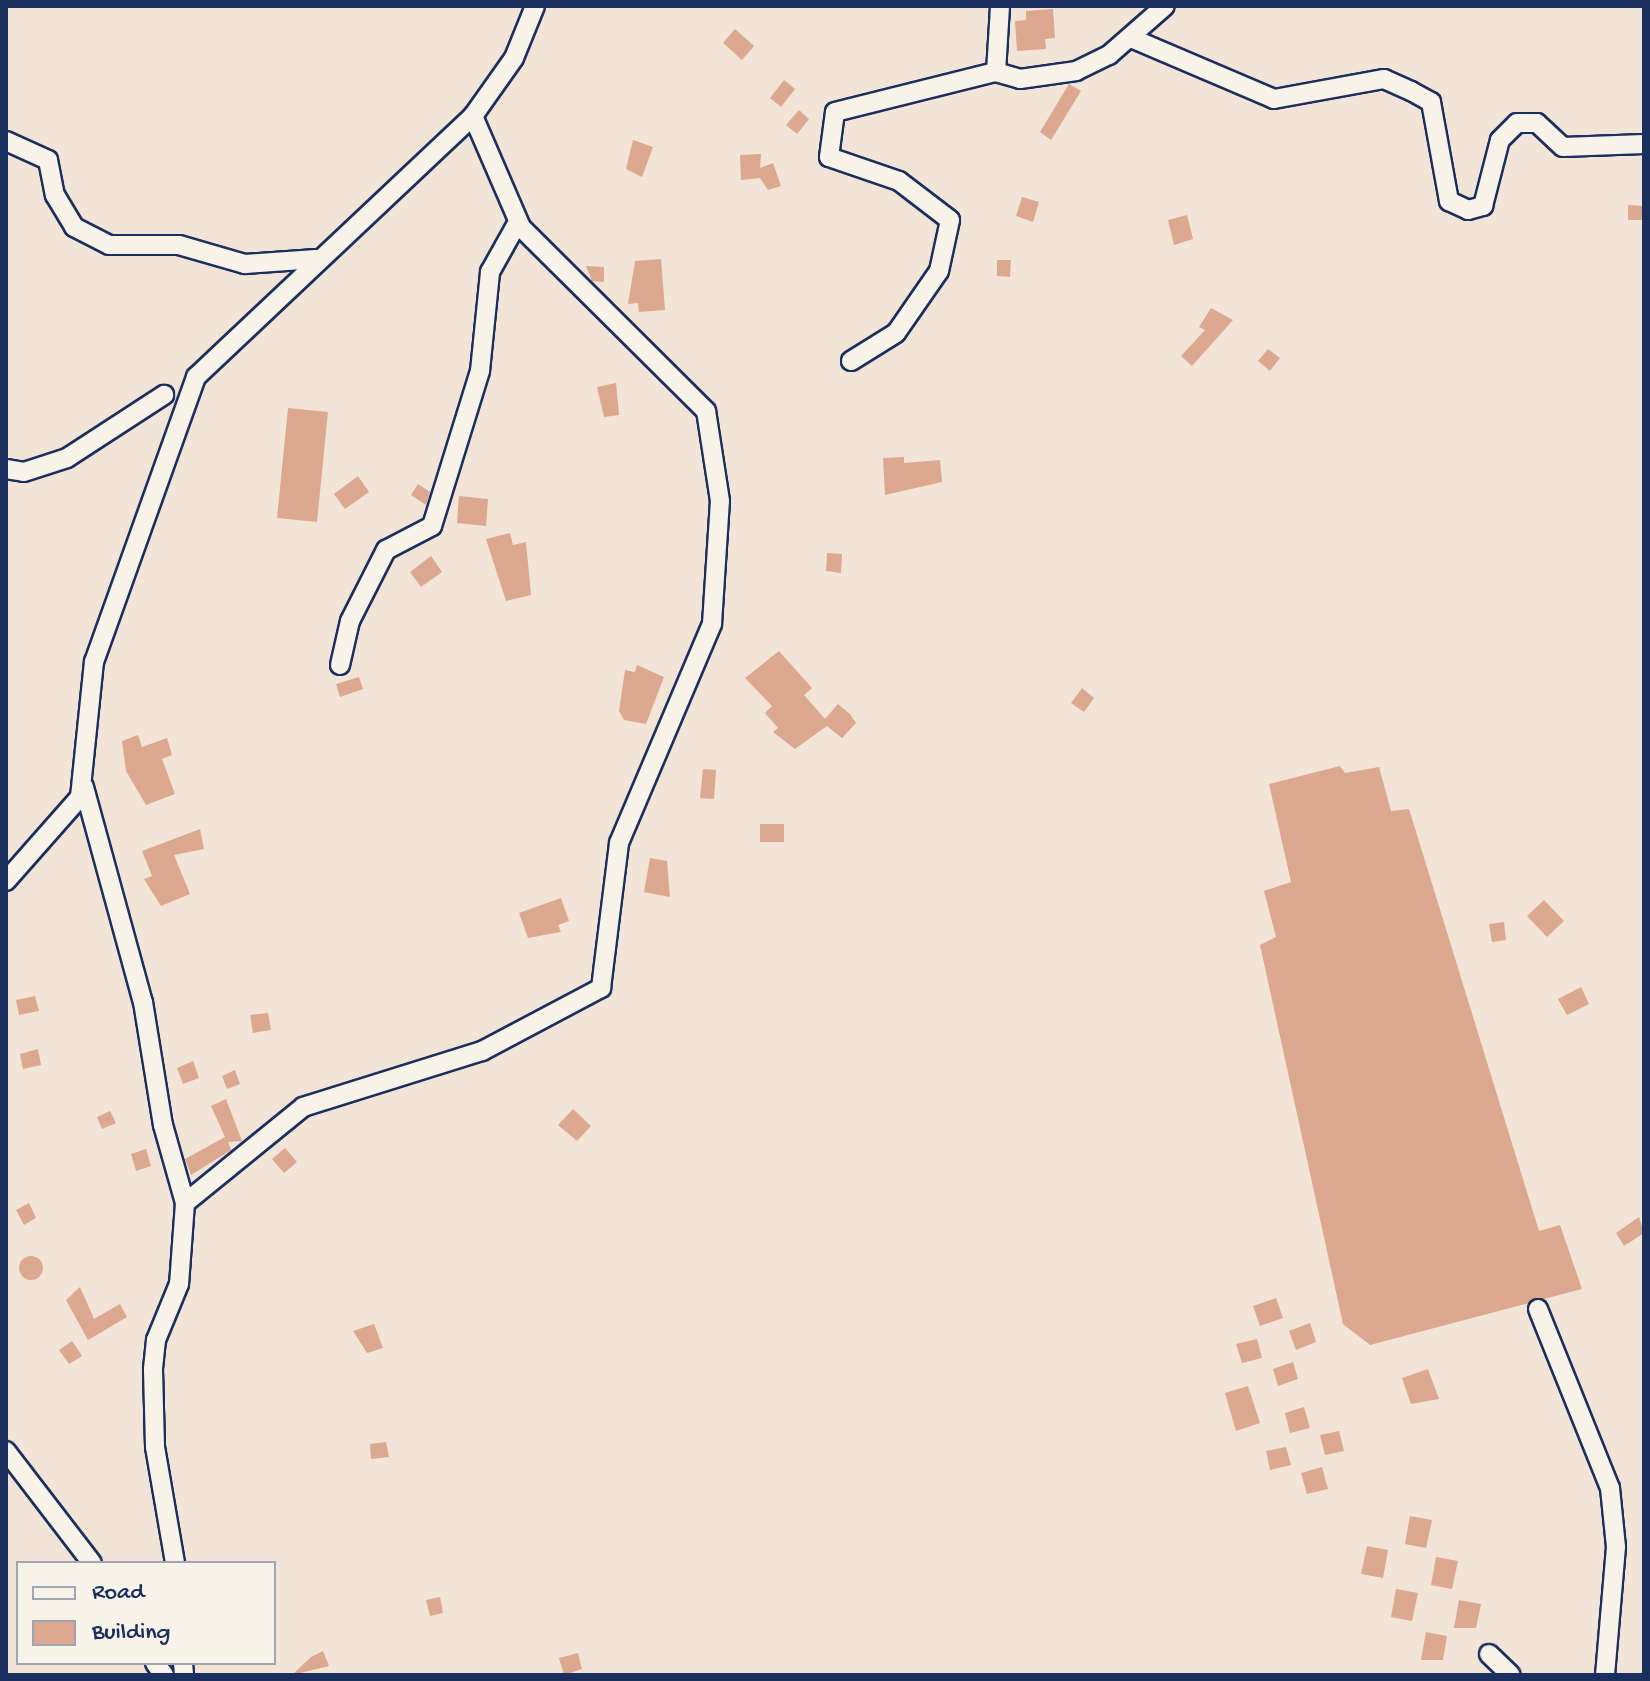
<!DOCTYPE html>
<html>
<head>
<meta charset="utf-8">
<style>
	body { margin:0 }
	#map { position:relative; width:1650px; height:1681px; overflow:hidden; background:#f2e4d6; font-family:"Gochi Hand",sans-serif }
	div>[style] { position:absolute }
	.building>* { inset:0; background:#dca990 }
	.round { border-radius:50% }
	.roads { filter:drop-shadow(2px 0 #1b2f5e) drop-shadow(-2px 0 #1b2f5e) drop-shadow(0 2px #1b2f5e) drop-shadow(0 -2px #1b2f5e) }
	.minor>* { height:18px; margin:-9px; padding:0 9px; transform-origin:9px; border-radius:9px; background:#f7f3e8 }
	span { translate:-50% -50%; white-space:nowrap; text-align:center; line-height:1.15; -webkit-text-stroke:7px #f7f3e8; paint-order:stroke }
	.frame { position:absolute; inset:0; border:8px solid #1b2f5e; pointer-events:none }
	.legend { position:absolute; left:16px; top:1561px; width:260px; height:104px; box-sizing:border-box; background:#f7f3e8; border:2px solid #9fa5b1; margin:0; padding:10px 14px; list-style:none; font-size:24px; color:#1b2f5e }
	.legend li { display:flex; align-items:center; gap:16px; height:40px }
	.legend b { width:40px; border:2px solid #9fa5b1 }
</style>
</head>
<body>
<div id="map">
	<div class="building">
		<i style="clip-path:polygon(1053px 9px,1055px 38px,1045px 39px,1046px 49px,1017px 51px,1015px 21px,1026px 20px,1026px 11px)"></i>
		<i style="clip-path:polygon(735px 29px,754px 46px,742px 60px,723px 43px)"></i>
		<i style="clip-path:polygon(784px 80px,795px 89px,781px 107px,770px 98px)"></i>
		<i style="clip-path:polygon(1069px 84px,1081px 91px,1051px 140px,1040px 132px)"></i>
		<i style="clip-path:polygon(799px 110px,809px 119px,797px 134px,786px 125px)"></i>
		<i style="clip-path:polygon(633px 140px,653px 147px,642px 177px,626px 169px)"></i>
		<i style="clip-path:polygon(761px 154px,760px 168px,773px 163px,781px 186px,768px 190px,760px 178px,741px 180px,740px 155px)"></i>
		<i style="clip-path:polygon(1022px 197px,1039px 202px,1033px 222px,1016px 216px)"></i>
		<i style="clip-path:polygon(1628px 205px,1644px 206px,1643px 220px,1628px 220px)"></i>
		<i style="clip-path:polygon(1187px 215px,1193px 239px,1174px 245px,1168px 220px)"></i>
		<i style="clip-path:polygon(661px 259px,665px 310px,639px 312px,638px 303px,628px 304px,635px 261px)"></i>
		<i style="clip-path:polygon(997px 260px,1011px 260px,1010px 277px,997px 276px)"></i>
		<i style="clip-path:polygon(586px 266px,604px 267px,604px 282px,592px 281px)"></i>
		<i style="clip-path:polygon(1211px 308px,1233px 320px,1192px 366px,1181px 356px,1205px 330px,1199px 327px)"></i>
		<i style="clip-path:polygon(1268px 349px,1280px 358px,1270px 371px,1258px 361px)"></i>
		<i style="clip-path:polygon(616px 383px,619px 415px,604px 417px,597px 387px)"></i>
		<i style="clip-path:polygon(288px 408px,328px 412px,317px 522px,277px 518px)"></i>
		<i style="clip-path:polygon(904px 457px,904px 463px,940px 460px,942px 482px,885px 495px,883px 458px)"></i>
		<i style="clip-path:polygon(358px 476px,369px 492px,345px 509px,334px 494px)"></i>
		<i style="clip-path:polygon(418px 484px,430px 492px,426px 505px,411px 495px)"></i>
		<i style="clip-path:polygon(459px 496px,488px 499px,486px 526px,457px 523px)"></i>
		<i style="clip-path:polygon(510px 533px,513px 545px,526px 542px,531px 595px,506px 601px,486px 539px)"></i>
		<i style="clip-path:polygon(827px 553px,842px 554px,841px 573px,826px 571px)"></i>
		<i style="clip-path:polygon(431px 556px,442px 572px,421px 587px,410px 572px)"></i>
		<i style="clip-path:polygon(779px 651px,812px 688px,804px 695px,825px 719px,838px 704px,850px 714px,856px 723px,842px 738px,827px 726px,795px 749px,773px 732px,778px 728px,765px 713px,772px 706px,745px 678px)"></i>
		<i style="clip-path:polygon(637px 665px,664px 677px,646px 724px,624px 720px,619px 711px,625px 670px,635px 672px)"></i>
		<i style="clip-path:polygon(359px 677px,363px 689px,340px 697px,336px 684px)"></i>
		<i style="clip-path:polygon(1082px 688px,1094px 698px,1084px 712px,1071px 703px)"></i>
		<i style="clip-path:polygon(138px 735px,142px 747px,167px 738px,172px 755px,162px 759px,175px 794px,146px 805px,126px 771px,122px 741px)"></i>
		<i style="clip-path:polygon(1340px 766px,1345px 773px,1379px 767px,1391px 811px,1409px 809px,1539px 1231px,1560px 1225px,1582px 1289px,1370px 1345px,1343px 1324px,1260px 945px,1276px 937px,1264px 891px,1291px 882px,1269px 784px)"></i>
		<i style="clip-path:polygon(703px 769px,716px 770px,714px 799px,700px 798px)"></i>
		<i style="clip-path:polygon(760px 824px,784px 824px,784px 842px,760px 842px)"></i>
		<i style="clip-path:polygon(200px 829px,204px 849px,174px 855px,190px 894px,161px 906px,144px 879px,152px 876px,142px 851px)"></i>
		<i style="clip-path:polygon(650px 858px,667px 861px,670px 897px,644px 892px)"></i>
		<i style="clip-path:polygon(561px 898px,569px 921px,558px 925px,561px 932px,528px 938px,519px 913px)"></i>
		<i style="clip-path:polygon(1544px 900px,1564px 921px,1547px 937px,1527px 916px)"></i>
		<i style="clip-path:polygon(1504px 922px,1506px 940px,1492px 942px,1489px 924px)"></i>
		<i style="clip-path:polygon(1581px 987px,1589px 1004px,1567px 1015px,1558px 999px)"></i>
		<i style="clip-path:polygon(35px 996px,39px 1011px,19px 1015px,16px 1000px)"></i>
		<i style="clip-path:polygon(268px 1013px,271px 1030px,253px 1033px,250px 1015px)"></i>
		<i style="clip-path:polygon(38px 1049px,41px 1065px,23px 1069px,20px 1054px)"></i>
		<i style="clip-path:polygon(193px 1061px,199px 1078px,183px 1084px,177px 1068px)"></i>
		<i style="clip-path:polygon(235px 1070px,240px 1084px,227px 1089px,222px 1076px)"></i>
		<i style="clip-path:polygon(226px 1099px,242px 1141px,228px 1142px,231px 1150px,191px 1175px,185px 1159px,225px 1137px,211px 1106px)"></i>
		<i style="clip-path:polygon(573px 1109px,591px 1126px,577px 1141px,558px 1125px)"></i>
		<i style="clip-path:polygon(110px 1111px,116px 1123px,102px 1129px,97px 1117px)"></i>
		<i style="clip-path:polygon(285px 1148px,297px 1162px,284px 1173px,272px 1159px)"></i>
		<i style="clip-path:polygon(146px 1149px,151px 1166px,136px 1171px,131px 1154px)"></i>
		<i style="clip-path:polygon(29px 1203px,36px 1218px,24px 1225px,16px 1210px)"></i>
		<i style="clip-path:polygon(1639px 1217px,1644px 1233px,1624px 1246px,1616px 1233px)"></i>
		<i class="round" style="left:19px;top:1256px;width:24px;height:24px"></i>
		<i style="clip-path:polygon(80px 1287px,94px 1319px,120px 1304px,127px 1317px,88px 1340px,66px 1300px)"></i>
		<i style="clip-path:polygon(1276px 1298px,1283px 1318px,1260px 1326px,1253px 1306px)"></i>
		<i style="clip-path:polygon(1310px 1323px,1316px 1342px,1296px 1350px,1289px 1331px)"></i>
		<i style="clip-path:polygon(374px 1324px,383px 1348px,367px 1353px,353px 1331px)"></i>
		<i style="clip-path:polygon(1257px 1339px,1262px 1358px,1242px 1363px,1236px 1344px)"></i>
		<i style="clip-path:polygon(72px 1341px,82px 1356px,69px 1364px,59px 1350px)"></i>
		<i style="clip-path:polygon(1293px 1362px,1298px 1379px,1278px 1386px,1273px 1369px)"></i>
		<i style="clip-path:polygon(1428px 1369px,1439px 1399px,1411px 1404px,1402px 1378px)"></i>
		<i style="clip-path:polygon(1248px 1386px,1260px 1423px,1236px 1431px,1225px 1393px)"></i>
		<i style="clip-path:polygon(1304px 1407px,1310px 1428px,1290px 1433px,1285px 1413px)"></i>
		<i style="clip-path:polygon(1339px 1431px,1344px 1451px,1325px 1455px,1320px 1435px)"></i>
		<i style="clip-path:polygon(386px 1442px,389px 1457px,371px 1459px,370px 1444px)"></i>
		<i style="clip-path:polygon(1286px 1447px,1291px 1465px,1270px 1470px,1266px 1451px)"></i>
		<i style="clip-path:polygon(1322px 1467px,1328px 1489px,1307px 1494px,1301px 1473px)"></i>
		<i style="clip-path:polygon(1410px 1516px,1432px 1520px,1426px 1548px,1405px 1544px)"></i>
		<i style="clip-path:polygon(1367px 1546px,1388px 1550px,1383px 1578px,1361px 1574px)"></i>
		<i style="clip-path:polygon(1436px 1557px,1458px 1561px,1452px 1589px,1431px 1585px)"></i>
		<i style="clip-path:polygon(1396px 1589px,1418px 1593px,1412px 1621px,1391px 1617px)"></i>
		<i style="clip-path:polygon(440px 1597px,443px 1613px,430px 1616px,426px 1600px)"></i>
		<i style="clip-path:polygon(1459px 1600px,1481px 1604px,1476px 1628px,1454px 1628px)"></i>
		<i style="clip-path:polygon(1426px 1632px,1447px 1636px,1443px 1660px,1421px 1660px)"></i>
		<i style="clip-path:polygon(323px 1651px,329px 1666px,292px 1675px,311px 1657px)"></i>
		<i style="clip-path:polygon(578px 1653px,582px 1669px,564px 1675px,559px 1658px)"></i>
	</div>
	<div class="roads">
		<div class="minor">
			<i style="left:1131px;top:38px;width:155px;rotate:23.1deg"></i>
			<i style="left:1274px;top:99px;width:112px;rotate:-10.3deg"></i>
			<i style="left:1384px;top:79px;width:30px;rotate:24deg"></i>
			<i style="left:1411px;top:91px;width:23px;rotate:29deg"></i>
			<i style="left:1431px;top:102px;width:101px;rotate:79.7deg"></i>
			<i style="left:1449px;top:201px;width:21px;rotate:25deg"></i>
			<i style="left:1468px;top:210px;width:16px;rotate:-15deg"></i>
			<i style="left:1483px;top:206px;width:68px;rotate:-75.6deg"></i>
			<i style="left:1500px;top:140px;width:24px;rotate:-45deg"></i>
			<i style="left:1517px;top:123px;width:20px"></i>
			<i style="left:1537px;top:123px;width:35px;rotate:43deg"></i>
			<i style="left:1563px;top:147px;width:81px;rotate:-2.1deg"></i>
			<i style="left:996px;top:72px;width:66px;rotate:-86.5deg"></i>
			<i style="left:6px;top:141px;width:46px;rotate:24.3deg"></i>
			<i style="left:48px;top:160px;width:36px;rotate:79deg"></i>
			<i style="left:55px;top:195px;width:37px;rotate:59deg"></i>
			<i style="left:74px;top:227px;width:39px;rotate:27deg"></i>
			<i style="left:109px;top:245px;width:70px"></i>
			<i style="left:179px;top:245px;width:69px;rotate:16.1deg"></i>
			<i style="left:245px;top:264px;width:71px;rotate:-4deg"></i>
			<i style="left:851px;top:361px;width:53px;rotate:-31.9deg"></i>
			<i style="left:896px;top:333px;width:75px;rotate:-55.3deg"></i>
			<i style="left:939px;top:271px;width:52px;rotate:-77.8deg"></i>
			<i style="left:950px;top:220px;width:64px;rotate:-142.6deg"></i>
			<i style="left:899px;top:181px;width:74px;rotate:-161.1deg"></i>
			<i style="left:829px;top:157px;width:45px;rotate:-82.4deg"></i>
			<i style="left:835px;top:112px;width:166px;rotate:-14deg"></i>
			<i style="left:996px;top:72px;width:25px;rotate:16deg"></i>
			<i style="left:1020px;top:79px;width:57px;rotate:-8.1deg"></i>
			<i style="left:1076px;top:71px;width:37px;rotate:-26deg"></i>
			<i style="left:1109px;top:55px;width:74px;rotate:-41.2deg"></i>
			<i style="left:6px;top:469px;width:18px;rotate:9deg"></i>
			<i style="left:24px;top:472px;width:45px;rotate:-18deg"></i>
			<i style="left:67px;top:458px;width:116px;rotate:-33deg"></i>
			<i style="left:340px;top:665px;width:45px;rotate:-77.2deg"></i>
			<i style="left:350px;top:621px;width:80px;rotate:-63.1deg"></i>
			<i style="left:386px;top:550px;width:52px;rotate:-27.6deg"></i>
			<i style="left:432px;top:526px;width:162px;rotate:-72.8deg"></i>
			<i style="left:480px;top:371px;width:100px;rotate:-84.2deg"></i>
			<i style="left:490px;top:272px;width:57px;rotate:-60.8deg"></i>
			<i style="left:84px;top:787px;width:223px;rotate:74.7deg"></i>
			<i style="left:143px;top:1002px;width:125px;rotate:80.8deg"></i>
			<i style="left:163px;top:1125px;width:81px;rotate:74.2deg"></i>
			<i style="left:185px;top:1203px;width:81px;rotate:94.2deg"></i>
			<i style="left:179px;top:1284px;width:61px;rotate:112.3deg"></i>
			<i style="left:156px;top:1340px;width:30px;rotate:96deg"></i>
			<i style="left:153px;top:1370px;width:77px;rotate:88.5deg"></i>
			<i style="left:155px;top:1447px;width:118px;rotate:80.2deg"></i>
			<i style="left:6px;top:881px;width:112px;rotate:-48.6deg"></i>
			<i style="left:80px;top:797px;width:136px;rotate:-84.1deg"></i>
			<i style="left:94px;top:662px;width:303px;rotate:-70.3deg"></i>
			<i style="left:196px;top:377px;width:381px;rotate:-43.3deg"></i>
			<i style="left:473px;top:116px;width:71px;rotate:-54.7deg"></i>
			<i style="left:514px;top:58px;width:56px;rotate:-68deg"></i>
			<i style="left:185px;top:1203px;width:152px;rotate:-39.1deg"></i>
			<i style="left:303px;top:1107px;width:188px;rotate:-17.4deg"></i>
			<i style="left:482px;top:1051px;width:135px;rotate:-27.9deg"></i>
			<i style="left:601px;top:988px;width:146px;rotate:-82.9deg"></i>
			<i style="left:619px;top:843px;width:238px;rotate:-67deg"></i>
			<i style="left:712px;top:624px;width:123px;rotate:-86.3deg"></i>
			<i style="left:720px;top:501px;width:91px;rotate:-98.8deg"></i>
			<i style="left:706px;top:411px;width:261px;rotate:-135.2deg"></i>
			<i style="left:521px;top:227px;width:121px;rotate:-113.4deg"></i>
			<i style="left:1538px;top:1309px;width:193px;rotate:68.1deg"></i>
			<i style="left:1610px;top:1488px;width:59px;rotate:84.2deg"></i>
			<i style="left:1616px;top:1547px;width:128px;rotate:94.9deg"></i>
			<i style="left:6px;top:1451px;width:141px;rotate:52.5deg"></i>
			<i style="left:1489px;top:1654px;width:30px;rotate:44deg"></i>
			<i style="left:155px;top:1663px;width:15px;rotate:53deg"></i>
			<i style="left:183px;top:1663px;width:12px;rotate:85deg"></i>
		</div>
	</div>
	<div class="frame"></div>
	<ul class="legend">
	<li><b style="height:10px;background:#f7f3e8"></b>Road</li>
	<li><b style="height:22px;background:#dca990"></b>Building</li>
	</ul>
</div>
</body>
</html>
